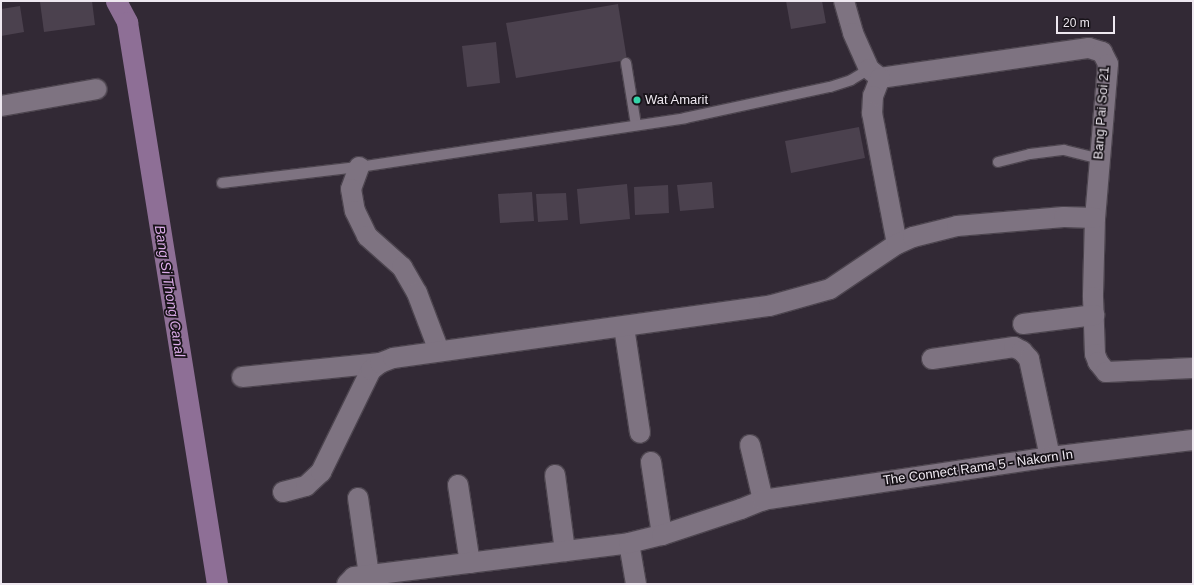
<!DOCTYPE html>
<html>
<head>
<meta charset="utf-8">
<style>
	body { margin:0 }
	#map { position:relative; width:1194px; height:585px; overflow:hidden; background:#322935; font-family:Helvetica,sans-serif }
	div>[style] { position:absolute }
	.canal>* { height:21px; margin:-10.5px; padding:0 10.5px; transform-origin:10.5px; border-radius:10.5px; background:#8e6f96 }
	.building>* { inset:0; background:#4b414e }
	.roads { filter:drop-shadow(1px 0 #4d454f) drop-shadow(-1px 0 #4d454f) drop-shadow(0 1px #4d454f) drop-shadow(0 -1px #4d454f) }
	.service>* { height:10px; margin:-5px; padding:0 5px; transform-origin:5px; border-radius:5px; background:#7e7381 }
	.minor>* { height:20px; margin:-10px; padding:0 10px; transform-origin:10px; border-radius:10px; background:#7e7381 }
	.dots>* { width:11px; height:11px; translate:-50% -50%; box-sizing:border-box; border:2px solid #181319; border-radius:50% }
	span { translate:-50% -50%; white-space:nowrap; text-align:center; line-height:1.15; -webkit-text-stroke:3.5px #181319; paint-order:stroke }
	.poi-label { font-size:13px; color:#eee8f0 }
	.left { translate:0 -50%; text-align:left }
	.street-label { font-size:13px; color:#eee8f0 }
	.water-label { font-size:14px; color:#dbabe8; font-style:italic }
	.frame { position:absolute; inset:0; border:2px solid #eee8f0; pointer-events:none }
	.scale { position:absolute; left:1056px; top:16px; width:59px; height:18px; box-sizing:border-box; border:2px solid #eee8f0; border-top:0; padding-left:5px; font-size:12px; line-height:14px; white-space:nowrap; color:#eee8f0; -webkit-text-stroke:3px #181319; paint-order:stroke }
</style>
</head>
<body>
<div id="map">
	<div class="canal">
		<i style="left:116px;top:1px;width:24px;rotate:62deg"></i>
		<i style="left:127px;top:22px;width:569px;rotate:80.9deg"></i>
	</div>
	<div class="building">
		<i style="clip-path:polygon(92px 1px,95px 25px,44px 32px,40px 2px)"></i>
		<i style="clip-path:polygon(786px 1px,822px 1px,826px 23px,791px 29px)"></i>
		<i style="clip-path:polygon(618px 4px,627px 60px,516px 78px,506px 23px)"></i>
		<i style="clip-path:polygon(20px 6px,24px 32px,1px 36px,1px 9px)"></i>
		<i style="clip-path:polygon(496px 42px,500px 83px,467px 87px,462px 46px)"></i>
		<i style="clip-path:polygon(859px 127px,865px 158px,791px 173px,785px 141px)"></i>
		<i style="clip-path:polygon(712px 182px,714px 208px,680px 211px,677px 185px)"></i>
		<i style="clip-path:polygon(627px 184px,630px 219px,580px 224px,577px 189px)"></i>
		<i style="clip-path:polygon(668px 185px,669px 213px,635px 215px,634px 187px)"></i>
		<i style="clip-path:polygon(532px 192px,534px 221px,500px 223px,498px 194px)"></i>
		<i style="clip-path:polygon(566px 193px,568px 220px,538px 222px,536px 194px)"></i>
	</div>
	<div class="roads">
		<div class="service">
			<i style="left:626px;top:63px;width:63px;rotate:80.8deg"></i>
			<i style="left:998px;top:162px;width:33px;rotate:-14deg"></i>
			<i style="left:1030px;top:154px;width:34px;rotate:-7deg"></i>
			<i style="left:1064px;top:150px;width:37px;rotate:14deg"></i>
			<i style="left:222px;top:183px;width:138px;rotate:-6.7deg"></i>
			<i style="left:359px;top:167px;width:330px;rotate:-8.5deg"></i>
			<i style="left:685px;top:118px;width:148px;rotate:-12.1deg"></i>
			<i style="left:830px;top:87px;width:22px;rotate:-18deg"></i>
			<i style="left:851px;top:80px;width:21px;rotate:-31deg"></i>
		</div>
		<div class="minor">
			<i style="left:844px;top:1px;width:33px;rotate:74deg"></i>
			<i style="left:853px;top:33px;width:39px;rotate:66deg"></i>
			<i style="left:869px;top:69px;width:14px;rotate:39deg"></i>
			<i style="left:880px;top:78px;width:211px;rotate:-8.2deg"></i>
			<i style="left:1089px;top:48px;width:14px;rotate:17deg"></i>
			<i style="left:1102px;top:52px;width:13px;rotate:63deg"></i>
			<i style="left:1108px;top:64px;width:155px;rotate:94.8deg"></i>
			<i style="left:1095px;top:218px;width:79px;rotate:91.5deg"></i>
			<i style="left:1093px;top:297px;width:57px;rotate:88deg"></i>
			<i style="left:1095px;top:354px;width:9px;rotate:69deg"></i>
			<i style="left:1098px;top:362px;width:13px;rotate:51deg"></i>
			<i style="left:1106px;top:372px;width:87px;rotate:-2.6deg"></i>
			<i style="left:880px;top:78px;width:19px;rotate:111deg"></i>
			<i style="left:873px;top:96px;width:17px;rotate:93deg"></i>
			<i style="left:872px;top:113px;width:133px;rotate:79.2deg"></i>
			<i style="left:1px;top:106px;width:97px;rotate:-10deg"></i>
			<i style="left:359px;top:167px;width:23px;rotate:110deg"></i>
			<i style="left:351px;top:189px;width:22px;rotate:80deg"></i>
			<i style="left:355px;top:211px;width:28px;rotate:64deg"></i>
			<i style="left:367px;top:236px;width:47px;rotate:41.5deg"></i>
			<i style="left:402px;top:267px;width:30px;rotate:60deg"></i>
			<i style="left:417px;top:293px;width:62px;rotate:69.2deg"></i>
			<i style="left:1023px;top:324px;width:72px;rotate:-7.2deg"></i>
			<i style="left:624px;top:327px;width:107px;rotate:81.4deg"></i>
			<i style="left:932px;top:359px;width:83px;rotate:-8.3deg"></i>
			<i style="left:1014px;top:347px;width:9px;rotate:27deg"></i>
			<i style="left:1022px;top:351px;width:11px;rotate:49deg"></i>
			<i style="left:1029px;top:359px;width:100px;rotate:77.9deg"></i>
			<i style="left:242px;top:377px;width:139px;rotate:-5.8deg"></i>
			<i style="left:750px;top:445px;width:57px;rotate:76.7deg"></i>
			<i style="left:651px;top:462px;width:74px;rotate:81.4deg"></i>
			<i style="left:555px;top:475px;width:77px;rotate:82.5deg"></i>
			<i style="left:458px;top:485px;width:79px;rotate:81.3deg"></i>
			<i style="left:283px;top:492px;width:24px;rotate:-15deg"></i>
			<i style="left:306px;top:486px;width:21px;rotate:-43deg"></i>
			<i style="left:321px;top:472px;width:114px;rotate:-63.9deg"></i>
			<i style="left:371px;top:370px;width:11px;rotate:-38deg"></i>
			<i style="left:380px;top:363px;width:14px;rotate:-21deg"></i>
			<i style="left:393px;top:358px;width:380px;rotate:-7.9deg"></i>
			<i style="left:769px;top:306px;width:63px;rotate:-15.6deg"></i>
			<i style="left:830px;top:289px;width:81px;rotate:-33.9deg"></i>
			<i style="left:897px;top:244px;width:17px;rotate:-24deg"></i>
			<i style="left:913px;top:237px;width:45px;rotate:-14deg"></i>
			<i style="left:957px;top:226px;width:107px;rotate:-4.8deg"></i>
			<i style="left:1064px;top:217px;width:31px;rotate:2deg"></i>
			<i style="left:358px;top:498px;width:78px;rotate:81.9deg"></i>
			<i style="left:629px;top:543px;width:42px;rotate:80.3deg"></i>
			<i style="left:347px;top:584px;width:10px;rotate:-45deg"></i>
			<i style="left:354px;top:577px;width:277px;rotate:-7deg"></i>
			<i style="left:629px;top:543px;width:34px;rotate:-14deg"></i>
			<i style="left:662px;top:535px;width:83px;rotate:-18.2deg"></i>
			<i style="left:741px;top:509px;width:24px;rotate:-22deg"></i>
			<i style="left:763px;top:500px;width:290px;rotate:-8.5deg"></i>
			<i style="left:1050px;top:457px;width:144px;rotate:-6.8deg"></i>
		</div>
	</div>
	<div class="dots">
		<i style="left:637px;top:100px;background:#34d4a8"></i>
	</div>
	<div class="poi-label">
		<span class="left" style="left:645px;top:100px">Wat Amarit</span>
	</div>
	<div class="street-label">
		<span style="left:1102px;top:113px;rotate:-86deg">Bang Pai Soi 21</span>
		<span style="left:978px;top:468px;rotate:-8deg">The Connect Rama 5 - Nakorn In</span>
	</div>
	<div class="water-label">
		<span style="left:170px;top:291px;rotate:81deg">Bang Si Thong Canal</span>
	</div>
	<div class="frame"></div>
	<div class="scale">20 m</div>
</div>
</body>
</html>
